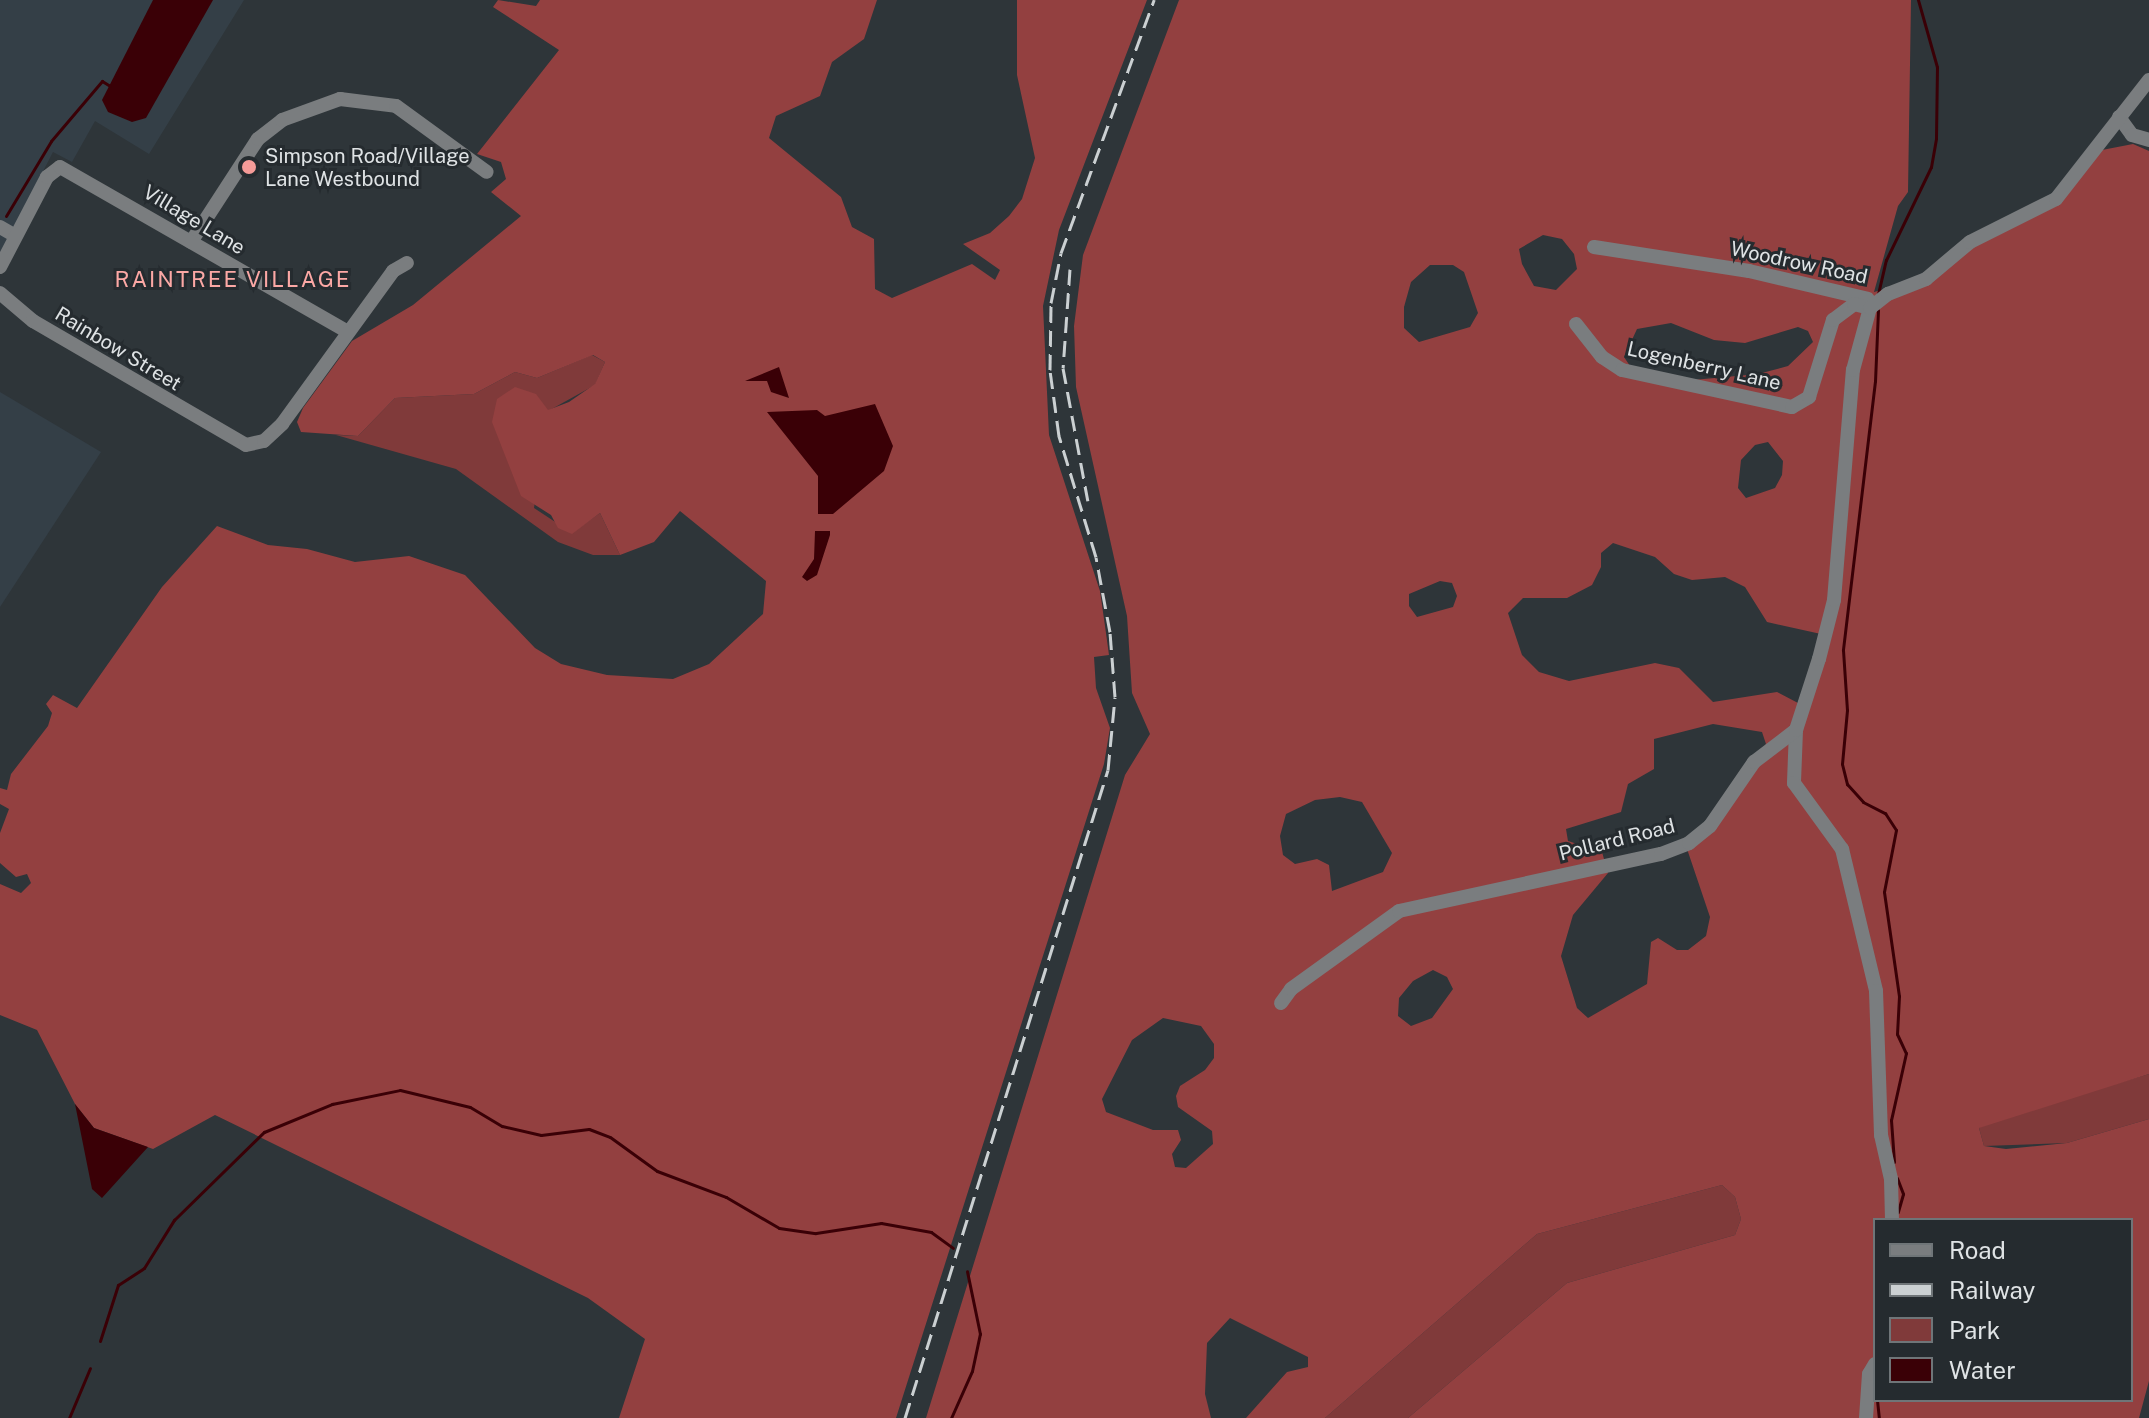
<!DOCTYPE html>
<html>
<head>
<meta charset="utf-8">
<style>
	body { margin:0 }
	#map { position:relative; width:2149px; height:1418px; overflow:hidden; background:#2e3539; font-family:"Public Sans",sans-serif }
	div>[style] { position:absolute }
	.built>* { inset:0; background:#343f47 }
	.green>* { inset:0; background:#803a3a }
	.forest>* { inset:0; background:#934040 }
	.water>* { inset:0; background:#3a0006 }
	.stream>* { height:3px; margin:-1.5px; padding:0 1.5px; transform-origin:1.5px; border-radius:1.5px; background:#3a0006 }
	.minor>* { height:14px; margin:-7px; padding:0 7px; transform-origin:7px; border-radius:7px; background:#7a7d7f }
	.rail>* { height:3px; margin-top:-1.5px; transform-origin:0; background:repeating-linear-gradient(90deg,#cbd0d2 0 16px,transparent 0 24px) }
	.dots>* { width:22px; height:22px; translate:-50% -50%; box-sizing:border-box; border:4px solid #252b2f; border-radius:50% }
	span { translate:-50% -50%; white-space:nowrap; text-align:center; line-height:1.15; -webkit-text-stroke:6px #252b2f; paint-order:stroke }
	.poi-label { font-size:20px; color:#dfe3e5 }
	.left { translate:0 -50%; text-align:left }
	.street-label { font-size:20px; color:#dfe3e5 }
	.neighbourhood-label { font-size:22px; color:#fca8a5; letter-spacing:2px }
	.legend { position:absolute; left:1873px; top:1218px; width:260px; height:184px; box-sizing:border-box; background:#252b2f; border:2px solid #6f7578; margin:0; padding:10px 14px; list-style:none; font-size:24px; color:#dfe3e5 }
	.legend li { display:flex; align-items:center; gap:16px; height:40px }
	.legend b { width:40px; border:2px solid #6f7578 }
</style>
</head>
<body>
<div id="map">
	<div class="built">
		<i style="clip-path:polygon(0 0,244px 0,149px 154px,95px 121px,72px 162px,53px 152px,0 255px)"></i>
		<i style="clip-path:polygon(0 392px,101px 452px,0 607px)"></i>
	</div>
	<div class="green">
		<i style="clip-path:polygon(592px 355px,605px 362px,595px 385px,548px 411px,534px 508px,572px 533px,600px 513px,620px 555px,593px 555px,558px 542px,456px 469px,336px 435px,358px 436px,395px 398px,474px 394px,515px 372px,537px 378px)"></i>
		<i style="clip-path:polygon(2149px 1074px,2149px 1119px,2067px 1143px,1984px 1146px,1979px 1128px,1983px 1123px)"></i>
		<i style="clip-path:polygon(1722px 1185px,1735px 1197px,1741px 1219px,1735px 1235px,1567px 1283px,1408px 1418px,1325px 1418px,1537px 1234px)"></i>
	</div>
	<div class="forest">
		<i style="clip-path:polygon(498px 0,536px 6px,540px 0,877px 0,864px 39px,832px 62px,820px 96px,776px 116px,769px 138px,841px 197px,852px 227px,874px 239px,875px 289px,892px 298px,972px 264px,995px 280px,1000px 270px,963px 244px,990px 233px,1009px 216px,1022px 199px,1035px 158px,1017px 75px,1017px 0,1147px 0,1059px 230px,1043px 306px,1049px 435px,1100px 591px,1105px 626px,1109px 655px,1094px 657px,1096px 688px,1110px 728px,1104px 764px,896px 1418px,619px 1418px,645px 1339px,588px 1298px,215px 1115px,153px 1149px,94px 1128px,75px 1104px,37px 1030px,0 1015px,0 884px,21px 893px,31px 883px,27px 874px,16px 877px,0 863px,0 833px,9px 809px,0 804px,0 788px,7px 790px,11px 774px,48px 726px,52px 713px,46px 704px,53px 695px,77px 708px,162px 587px,217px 526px,268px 545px,307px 549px,355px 562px,409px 556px,465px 575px,535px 648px,561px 664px,607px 675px,673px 679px,709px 664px,763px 614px,766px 581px,680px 511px,654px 542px,620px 555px,600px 513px,572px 534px,558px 528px,551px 515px,521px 496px,492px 422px,497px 399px,515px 387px,536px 394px,548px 410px,569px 402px,595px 384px,605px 362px,593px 355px,537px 378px,515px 372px,474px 394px,395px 398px,358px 436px,301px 432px,297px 422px,303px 408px,352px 341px,413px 305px,521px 216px,491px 192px,506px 179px,501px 162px,477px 154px,559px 50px,493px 7px)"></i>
		<i style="clip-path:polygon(evenodd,1179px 0,1911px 0,1908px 192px,1898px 206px,1874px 292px,1911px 282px,2043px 204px,2102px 150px,2133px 144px,2149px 151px,2149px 1074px,1979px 1128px,1984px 1146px,2006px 1149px,2067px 1143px,2149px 1119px,2149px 1381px,2139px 1418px,1408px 1418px,1567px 1283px,1735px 1235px,1741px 1219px,1735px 1197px,1722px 1185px,1537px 1234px,1325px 1418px,1246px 1418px,1287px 1372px,1308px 1367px,1308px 1357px,1230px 1318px,1207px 1343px,1205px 1394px,1211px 1418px,926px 1418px,1125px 775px,1150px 734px,1132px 693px,1127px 616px,1076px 387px,1074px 326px,1083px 255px,1179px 0,1543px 235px,1562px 239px,1574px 254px,1577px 269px,1556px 290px,1534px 286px,1522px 264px,1519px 249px,1543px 235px,1179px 0,1430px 265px,1453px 265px,1464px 272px,1478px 313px,1470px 327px,1419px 342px,1404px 328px,1404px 307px,1411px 282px,1430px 265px,1179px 0,1671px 323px,1714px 340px,1745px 343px,1798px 327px,1808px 331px,1813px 342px,1788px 366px,1758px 374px,1693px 380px,1632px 369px,1624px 357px,1637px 329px,1671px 323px,1179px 0,1768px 442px,1783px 461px,1782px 475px,1775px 488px,1746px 498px,1738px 488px,1741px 460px,1755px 445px,1768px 442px,1179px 0,1613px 543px,1655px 557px,1674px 574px,1692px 580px,1725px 577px,1745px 587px,1767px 622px,1821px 634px,1798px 703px,1777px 692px,1713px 702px,1679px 668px,1655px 663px,1569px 681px,1539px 672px,1522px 655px,1508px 613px,1523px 598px,1567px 598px,1592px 585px,1601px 567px,1601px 553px,1613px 543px,1179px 0,1440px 581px,1452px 583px,1457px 596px,1453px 607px,1417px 617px,1409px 606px,1409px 594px,1440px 581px,1179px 0,1713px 724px,1762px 732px,1766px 744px,1710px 818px,1684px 840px,1710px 917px,1706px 936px,1688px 950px,1677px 950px,1658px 938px,1651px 942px,1647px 984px,1588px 1018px,1577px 1008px,1561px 956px,1573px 915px,1608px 873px,1602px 852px,1568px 841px,1566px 829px,1621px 812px,1628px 784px,1654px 769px,1654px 739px,1713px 724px,1179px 0,1340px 797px,1362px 802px,1392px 853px,1383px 872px,1332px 891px,1329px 865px,1317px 859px,1295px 864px,1283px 855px,1280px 836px,1286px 814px,1315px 800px,1340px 797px,1179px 0,1433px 970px,1447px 977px,1453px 989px,1432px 1018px,1411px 1026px,1398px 1016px,1399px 998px,1413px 981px,1433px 970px,1179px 0,1163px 1018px,1201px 1026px,1214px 1044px,1214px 1058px,1205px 1070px,1180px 1086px,1176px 1096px,1178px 1107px,1212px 1131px,1213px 1144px,1186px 1168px,1175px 1167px,1172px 1154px,1181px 1140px,1178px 1130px,1153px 1130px,1106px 1112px,1102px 1099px,1132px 1040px,1163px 1018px,1179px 0,1875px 1220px,2131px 1220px,2131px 1400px,1875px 1400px,1875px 1220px)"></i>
	</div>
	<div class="water">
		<i style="clip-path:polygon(153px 0,213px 0,146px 118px,132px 122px,108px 112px,102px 100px)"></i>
		<i style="clip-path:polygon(779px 367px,789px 398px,771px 392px,767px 381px,745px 381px)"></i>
		<i style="clip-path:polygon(875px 404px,893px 446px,884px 471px,833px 514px,818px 514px,818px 476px,767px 412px,817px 410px,825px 416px)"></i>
		<i style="clip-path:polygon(815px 531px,830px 531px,830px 535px,817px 575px,807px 581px,802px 577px,814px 559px)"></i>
		<i style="clip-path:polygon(75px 1104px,94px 1128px,148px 1147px,102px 1198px,92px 1189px)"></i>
	</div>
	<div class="stream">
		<i style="left:6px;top:216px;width:87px;rotate:-59deg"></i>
		<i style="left:51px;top:141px;width:79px;rotate:-49.6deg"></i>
		<i style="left:102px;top:81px;width:9px;rotate:32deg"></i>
		<i style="left:1878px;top:294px;width:35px;rotate:-77deg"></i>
		<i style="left:1886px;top:260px;width:103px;rotate:-64.2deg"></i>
		<i style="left:1931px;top:167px;width:29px;rotate:-80deg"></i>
		<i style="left:1936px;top:138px;width:71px;rotate:-89.2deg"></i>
		<i style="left:1937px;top:67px;width:70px;rotate:-105.8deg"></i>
		<i style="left:1878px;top:310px;width:71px;rotate:92.4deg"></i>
		<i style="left:1875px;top:381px;width:271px;rotate:96.8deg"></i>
		<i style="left:1843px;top:650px;width:60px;rotate:86.2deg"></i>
		<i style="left:1847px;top:710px;width:54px;rotate:95.3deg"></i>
		<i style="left:1842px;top:764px;width:21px;rotate:76deg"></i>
		<i style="left:1847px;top:784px;width:24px;rotate:48deg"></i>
		<i style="left:1863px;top:802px;width:25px;rotate:27deg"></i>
		<i style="left:1885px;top:813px;width:20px;rotate:57deg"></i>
		<i style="left:1896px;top:830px;width:63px;rotate:101deg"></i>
		<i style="left:1884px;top:892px;width:105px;rotate:81.8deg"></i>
		<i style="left:1899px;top:996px;width:38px;rotate:93deg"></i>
		<i style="left:1897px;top:1034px;width:21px;rotate:65deg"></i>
		<i style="left:1906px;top:1053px;width:69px;rotate:102.6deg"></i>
		<i style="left:1891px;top:1120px;width:42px;rotate:85.9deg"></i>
		<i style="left:1897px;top:1178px;width:17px;rotate:69deg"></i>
		<i style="left:1903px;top:1194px;width:19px;rotate:106deg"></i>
		<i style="left:100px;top:1341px;width:59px;rotate:-72.2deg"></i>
		<i style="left:118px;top:1285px;width:31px;rotate:-33deg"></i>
		<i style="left:144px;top:1268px;width:57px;rotate:-58deg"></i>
		<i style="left:174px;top:1220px;width:126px;rotate:-44.4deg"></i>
		<i style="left:264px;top:1132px;width:74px;rotate:-22.4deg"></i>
		<i style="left:332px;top:1104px;width:69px;rotate:-11.6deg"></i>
		<i style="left:400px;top:1090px;width:72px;rotate:13.7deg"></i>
		<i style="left:470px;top:1107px;width:37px;rotate:31deg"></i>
		<i style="left:502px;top:1126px;width:40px;rotate:13deg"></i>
		<i style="left:541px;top:1135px;width:48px;rotate:-7.1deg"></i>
		<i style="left:589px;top:1129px;width:22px;rotate:21deg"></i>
		<i style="left:610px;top:1137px;width:58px;rotate:35.9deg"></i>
		<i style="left:657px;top:1171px;width:74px;rotate:20.6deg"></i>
		<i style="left:726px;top:1197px;width:61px;rotate:30.3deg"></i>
		<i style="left:779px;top:1228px;width:37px;rotate:8deg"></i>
		<i style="left:816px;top:1233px;width:66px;rotate:-8.7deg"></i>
		<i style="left:881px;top:1223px;width:51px;rotate:10.2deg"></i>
		<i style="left:931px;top:1232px;width:27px;rotate:36deg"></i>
		<i style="left:1877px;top:1400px;width:18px;rotate:84deg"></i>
		<i style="left:69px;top:1418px;width:54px;rotate:-67.2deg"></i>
		<i style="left:951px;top:1418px;width:51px;rotate:-65.9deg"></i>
		<i style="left:972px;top:1371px;width:38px;rotate:-78deg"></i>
		<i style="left:980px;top:1334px;width:64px;rotate:-101.7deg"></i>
	</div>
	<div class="minor">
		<i style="left:2119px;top:117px;width:22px;rotate:54deg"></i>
		<i style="left:2132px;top:135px;width:18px;rotate:16deg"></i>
		<i style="left:0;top:227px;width:16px;rotate:30deg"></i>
		<i style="left:191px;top:242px;width:123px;rotate:-57deg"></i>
		<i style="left:258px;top:139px;width:31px;rotate:-38deg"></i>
		<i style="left:282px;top:120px;width:62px;rotate:-19.9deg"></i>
		<i style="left:340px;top:99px;width:56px;rotate:7.1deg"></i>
		<i style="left:396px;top:106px;width:112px;rotate:36deg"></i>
		<i style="left:1594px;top:247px;width:157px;rotate:8.8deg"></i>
		<i style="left:1749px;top:271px;width:122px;rotate:13.2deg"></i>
		<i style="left:0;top:267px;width:102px;rotate:-62.4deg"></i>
		<i style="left:47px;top:177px;width:16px;rotate:-38deg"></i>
		<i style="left:60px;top:167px;width:332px;rotate:29.8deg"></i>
		<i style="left:0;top:293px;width:43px;rotate:40.3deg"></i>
		<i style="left:33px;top:321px;width:246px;rotate:30.2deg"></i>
		<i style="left:246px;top:445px;width:18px;rotate:-13deg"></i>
		<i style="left:264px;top:441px;width:25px;rotate:-43deg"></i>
		<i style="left:282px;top:424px;width:189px;rotate:-54deg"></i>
		<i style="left:393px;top:271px;width:16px;rotate:-30deg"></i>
		<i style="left:1576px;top:324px;width:42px;rotate:51.8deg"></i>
		<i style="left:1602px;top:357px;width:24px;rotate:33deg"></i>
		<i style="left:1622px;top:370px;width:174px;rotate:12.3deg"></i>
		<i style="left:1792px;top:407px;width:20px;rotate:-30deg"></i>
		<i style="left:1809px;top:397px;width:81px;rotate:-72.7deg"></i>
		<i style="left:1833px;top:320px;width:26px;rotate:-37deg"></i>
		<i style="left:1854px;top:304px;width:16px;rotate:14deg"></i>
		<i style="left:1796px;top:730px;width:53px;rotate:92.2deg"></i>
		<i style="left:1794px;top:783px;width:82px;rotate:54deg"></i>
		<i style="left:1842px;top:849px;width:146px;rotate:76.5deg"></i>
		<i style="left:1876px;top:991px;width:144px;rotate:88deg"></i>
		<i style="left:1881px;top:1135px;width:45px;rotate:77.2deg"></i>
		<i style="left:1891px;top:1179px;width:41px;rotate:88.6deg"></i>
		<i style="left:1281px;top:1003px;width:17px;rotate:-54deg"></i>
		<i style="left:1291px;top:989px;width:133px;rotate:-35.8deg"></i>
		<i style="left:1399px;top:911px;width:268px;rotate:-12.3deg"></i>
		<i style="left:1661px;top:854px;width:30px;rotate:-21deg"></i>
		<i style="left:1689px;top:843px;width:27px;rotate:-39deg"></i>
		<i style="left:1710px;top:826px;width:78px;rotate:-55.5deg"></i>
		<i style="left:1754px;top:762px;width:53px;rotate:-37.3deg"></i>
		<i style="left:1796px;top:730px;width:75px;rotate:-72.1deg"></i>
		<i style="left:1819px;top:659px;width:61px;rotate:-75.7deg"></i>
		<i style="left:1834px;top:600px;width:231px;rotate:-85.3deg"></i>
		<i style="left:1853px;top:370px;width:64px;rotate:-74.7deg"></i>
		<i style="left:1870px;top:308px;width:23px;rotate:-38deg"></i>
		<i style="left:1888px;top:294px;width:41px;rotate:-21.5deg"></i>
		<i style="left:1926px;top:279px;width:57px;rotate:-40.1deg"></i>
		<i style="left:1970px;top:242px;width:96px;rotate:-26.6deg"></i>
		<i style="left:2056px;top:199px;width:151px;rotate:-52deg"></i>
		<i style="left:1866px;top:1418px;width:44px;rotate:-86.1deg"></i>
		<i style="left:1869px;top:1374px;width:12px;rotate:-59deg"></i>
	</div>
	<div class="rail">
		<i style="left:1070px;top:269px;width:99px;rotate:94deg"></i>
		<i style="left:1063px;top:368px;width:135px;rotate:79.4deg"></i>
		<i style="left:905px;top:1418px;width:679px;rotate:-72.61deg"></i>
		<i style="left:1108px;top:770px;width:73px;rotate:-84.5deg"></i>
		<i style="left:1115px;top:697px;width:65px;rotate:-94.4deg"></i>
		<i style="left:1110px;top:632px;width:76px;rotate:-100.6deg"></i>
		<i style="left:1096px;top:557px;width:127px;rotate:-107deg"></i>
		<i style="left:1059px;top:436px;width:67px;rotate:-97.8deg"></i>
		<i style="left:1050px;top:370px;width:67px;rotate:-89.1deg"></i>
		<i style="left:1051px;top:303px;width:51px;rotate:-78.7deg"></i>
		<i style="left:1061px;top:253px;width:270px;rotate:-69.8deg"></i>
	</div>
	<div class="dots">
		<i style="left:249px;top:167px;background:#f59b98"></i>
	</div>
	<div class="poi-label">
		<span class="left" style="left:265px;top:168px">Simpson Road/Village<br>Lane Westbound</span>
	</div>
	<div class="street-label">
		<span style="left:194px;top:220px;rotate:31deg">Village Lane</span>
		<span style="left:1799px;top:263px;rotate:12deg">Woodrow Road</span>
		<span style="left:118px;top:349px;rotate:31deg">Rainbow Street</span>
		<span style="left:1704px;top:366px;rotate:13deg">Logenberry Lane</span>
		<span style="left:1617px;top:840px;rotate:-14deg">Pollard Road</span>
	</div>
	<div class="neighbourhood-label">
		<span style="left:233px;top:280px">RAINTREE VILLAGE</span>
	</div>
	<ul class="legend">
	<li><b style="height:10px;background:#7a7d7f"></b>Road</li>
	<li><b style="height:10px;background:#cbd0d2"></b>Railway</li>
	<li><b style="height:22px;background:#803a3a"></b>Park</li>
	<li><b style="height:22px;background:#3a0006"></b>Water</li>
	</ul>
</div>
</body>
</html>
